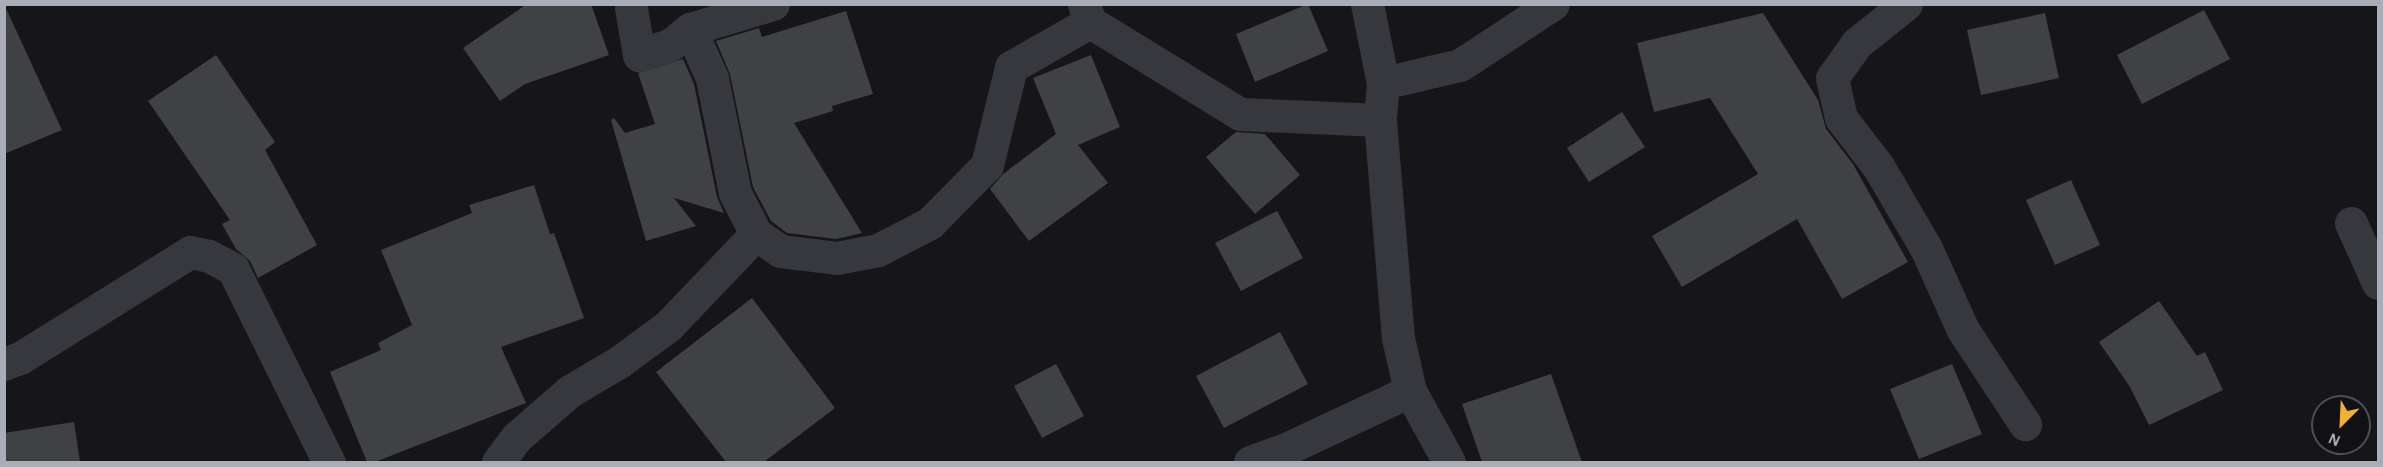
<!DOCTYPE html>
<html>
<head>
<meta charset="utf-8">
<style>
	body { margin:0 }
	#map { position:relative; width:2383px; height:467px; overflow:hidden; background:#161618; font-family:"Alegreya Sans",sans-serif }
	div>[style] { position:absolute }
	.building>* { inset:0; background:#404145 }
	.street>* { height:33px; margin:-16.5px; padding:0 16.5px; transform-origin:16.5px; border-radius:16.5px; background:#37383d }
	span { translate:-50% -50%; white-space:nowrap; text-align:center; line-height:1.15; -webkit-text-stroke:5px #111113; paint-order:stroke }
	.frame { position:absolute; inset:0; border:6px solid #a8adb8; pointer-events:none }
	.north { position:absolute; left:2311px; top:395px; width:60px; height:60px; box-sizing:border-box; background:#111113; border:2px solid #4d4f55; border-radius:50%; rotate:204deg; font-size:16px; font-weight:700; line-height:24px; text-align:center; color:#a8adb8 }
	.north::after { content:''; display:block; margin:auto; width:21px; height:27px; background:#f2b134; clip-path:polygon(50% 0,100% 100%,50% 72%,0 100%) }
</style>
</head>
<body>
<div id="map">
	<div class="building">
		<i style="clip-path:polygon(4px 4px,62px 130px,4px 154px)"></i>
		<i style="clip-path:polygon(527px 4px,591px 4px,609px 55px,525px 84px,500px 101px,463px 48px)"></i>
		<i style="clip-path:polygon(1308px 4px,1328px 51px,1255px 82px,1236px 34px)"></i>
		<i style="clip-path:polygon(2204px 10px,2230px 59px,2142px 104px,2117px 55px)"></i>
		<i style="clip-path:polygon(846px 11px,873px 94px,832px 106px,833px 111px,794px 123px,862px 233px,836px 239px,787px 233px,771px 221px,753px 187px,730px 74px,716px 41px,759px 28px,762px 37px)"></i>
		<i style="clip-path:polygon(1763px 13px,1818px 100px,1826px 129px,1853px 164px,1908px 262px,1842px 299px,1797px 219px,1682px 287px,1652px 236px,1758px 174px,1710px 98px,1654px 112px,1637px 43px)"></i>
		<i style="clip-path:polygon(2045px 13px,2059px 78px,1981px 95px,1967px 30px)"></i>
		<i style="clip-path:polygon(216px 55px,275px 142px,265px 150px,317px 245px,258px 278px,250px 261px,236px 249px,222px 224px,230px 220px,148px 101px)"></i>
		<i style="clip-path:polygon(1091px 55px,1120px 127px,1078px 145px,1108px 183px,1029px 241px,990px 189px,1003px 174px,1056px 134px,1033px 78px)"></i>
		<i style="clip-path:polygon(683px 59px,694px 84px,717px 197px,724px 213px,674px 198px,696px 226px,646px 241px,611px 120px,614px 118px,625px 133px,655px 124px,638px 73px)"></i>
		<i style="clip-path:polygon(1622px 112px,1645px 147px,1589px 182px,1567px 148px)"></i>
		<i style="clip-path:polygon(1236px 132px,1265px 134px,1300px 175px,1255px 214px,1206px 157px)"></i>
		<i style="clip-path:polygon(2071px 180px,2100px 245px,2055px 265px,2026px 200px)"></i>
		<i style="clip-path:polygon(534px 185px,550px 234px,554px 233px,584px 318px,501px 347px,526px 403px,375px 462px,367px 462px,330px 372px,381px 350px,378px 343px,412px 325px,381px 250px,472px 213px,469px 205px)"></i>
		<i style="clip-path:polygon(1277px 211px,1303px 258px,1241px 291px,1215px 243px)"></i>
		<i style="clip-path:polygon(752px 298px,835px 408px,764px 462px,726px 462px,656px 372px)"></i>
		<i style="clip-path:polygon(2159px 301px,2197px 356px,2205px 352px,2223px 390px,2149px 425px,2130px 387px,2099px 342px)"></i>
		<i style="clip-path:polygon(1280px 332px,1308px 384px,1224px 428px,1196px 376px)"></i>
		<i style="clip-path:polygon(1056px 364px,1084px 416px,1042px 438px,1014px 386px)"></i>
		<i style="clip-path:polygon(1952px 364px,1982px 434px,1919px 459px,1890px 389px)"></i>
		<i style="clip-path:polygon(1551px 374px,1582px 462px,1482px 462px,1462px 404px)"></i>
		<i style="clip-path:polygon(74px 422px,80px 462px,4px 462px,4px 433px)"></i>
	</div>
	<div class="street">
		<i style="left:773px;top:4px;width:87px;rotate:163.2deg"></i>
		<i style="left:690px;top:29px;width:54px;rotate:65.8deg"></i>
		<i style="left:712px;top:78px;width:117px;rotate:78.7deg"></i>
		<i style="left:735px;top:193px;width:46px;rotate:62.9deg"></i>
		<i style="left:756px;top:234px;width:29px;rotate:35deg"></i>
		<i style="left:780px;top:251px;width:57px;rotate:7deg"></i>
		<i style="left:837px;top:258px;width:42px;rotate:-11deg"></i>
		<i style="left:878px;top:250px;width:59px;rotate:-27.4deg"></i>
		<i style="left:930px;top:223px;width:81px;rotate:-45.5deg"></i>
		<i style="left:987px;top:165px;width:101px;rotate:-76.2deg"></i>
		<i style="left:1011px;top:67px;width:91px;rotate:-29.7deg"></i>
		<i style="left:1084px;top:4px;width:19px;rotate:72deg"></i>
		<i style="left:1090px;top:22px;width:176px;rotate:31.5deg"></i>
		<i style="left:1240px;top:114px;width:140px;rotate:2.5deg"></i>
		<i style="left:1367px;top:4px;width:81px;rotate:78.6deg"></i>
		<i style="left:1383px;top:83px;width:37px;rotate:95deg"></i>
		<i style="left:1380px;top:120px;width:219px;rotate:85.3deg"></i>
		<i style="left:1398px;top:338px;width:54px;rotate:77.2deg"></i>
		<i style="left:1410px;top:391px;width:81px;rotate:61.2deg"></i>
		<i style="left:1906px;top:4px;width:63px;rotate:141.5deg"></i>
		<i style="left:1857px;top:43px;width:43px;rotate:125.5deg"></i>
		<i style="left:1832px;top:78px;width:41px;rotate:77.3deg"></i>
		<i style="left:1841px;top:118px;width:61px;rotate:52.4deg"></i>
		<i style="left:1878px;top:166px;width:95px;rotate:59.7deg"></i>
		<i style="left:1926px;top:248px;width:90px;rotate:65.7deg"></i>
		<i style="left:1963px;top:330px;width:113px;rotate:56.6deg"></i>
		<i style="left:631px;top:8px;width:48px;rotate:80.3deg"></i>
		<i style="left:639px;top:55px;width:33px;rotate:-18deg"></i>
		<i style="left:670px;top:45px;width:26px;rotate:-39deg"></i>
		<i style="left:1383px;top:83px;width:79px;rotate:-13.2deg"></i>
		<i style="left:1460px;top:65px;width:111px;rotate:-33.3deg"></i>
		<i style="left:2351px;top:223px;width:66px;rotate:65.8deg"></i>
		<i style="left:4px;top:364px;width:17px;rotate:-21deg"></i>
		<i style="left:20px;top:358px;width:200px;rotate:-31.9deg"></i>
		<i style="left:190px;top:252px;width:19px;rotate:12deg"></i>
		<i style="left:209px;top:256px;width:27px;rotate:28deg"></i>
		<i style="left:233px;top:269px;width:216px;rotate:63.6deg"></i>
		<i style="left:498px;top:462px;width:31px;rotate:-53deg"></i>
		<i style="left:517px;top:437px;width:70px;rotate:-41deg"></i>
		<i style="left:570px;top:391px;width:57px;rotate:-30.6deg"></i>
		<i style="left:619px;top:362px;width:61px;rotate:-36.3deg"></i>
		<i style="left:668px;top:326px;width:127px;rotate:-46.3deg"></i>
		<i style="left:1250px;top:462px;width:38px;rotate:-20deg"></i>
		<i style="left:1286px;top:449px;width:137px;rotate:-25.1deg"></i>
	</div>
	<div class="frame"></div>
	<div class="north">N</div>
</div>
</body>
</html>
